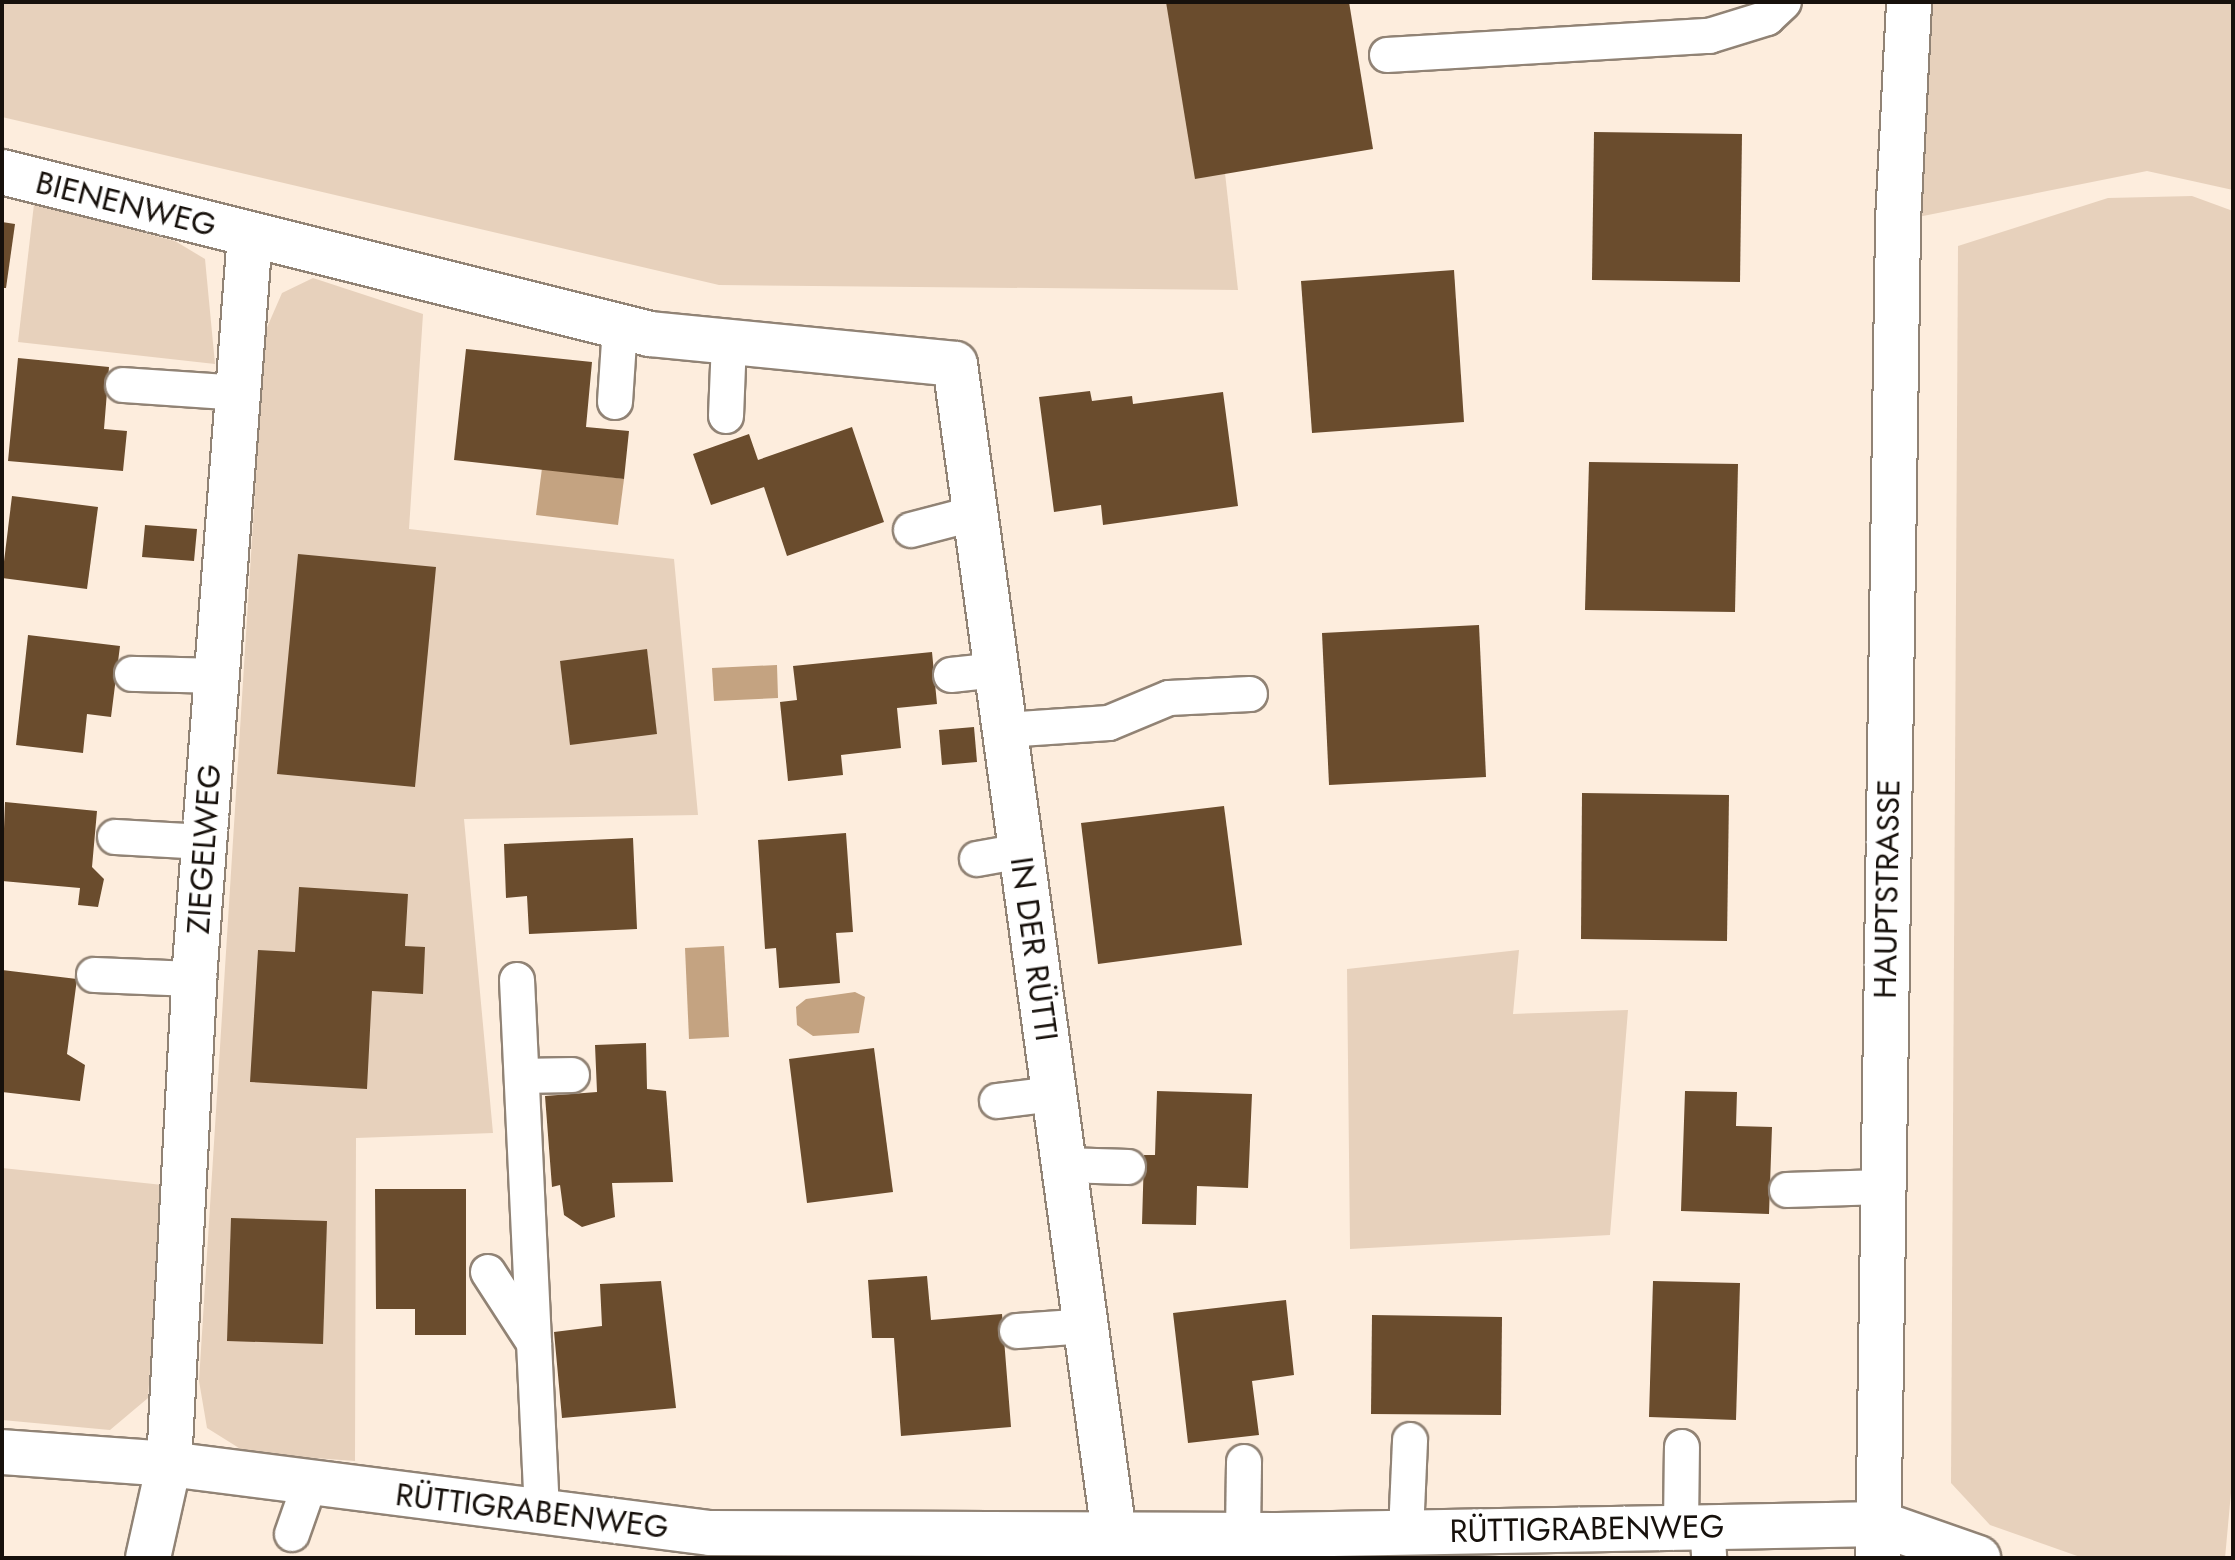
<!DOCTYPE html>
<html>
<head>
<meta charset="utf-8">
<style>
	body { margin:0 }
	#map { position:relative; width:2235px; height:1560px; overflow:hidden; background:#fdeddd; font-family:Jost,sans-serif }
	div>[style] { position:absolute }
	.green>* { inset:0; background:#e7d1bc }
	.water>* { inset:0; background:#c4a381 }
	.building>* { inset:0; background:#6a4c2d }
	.roads { filter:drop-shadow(2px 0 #918375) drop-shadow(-2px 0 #918375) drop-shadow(0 2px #918375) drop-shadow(0 -2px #918375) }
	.service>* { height:34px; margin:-17px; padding:0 17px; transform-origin:17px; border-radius:17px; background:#fff }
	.minor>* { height:44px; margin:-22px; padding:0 22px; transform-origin:22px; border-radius:22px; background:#fff }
	.secondary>* { height:44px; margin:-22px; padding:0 22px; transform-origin:22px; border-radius:22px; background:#fff }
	span { translate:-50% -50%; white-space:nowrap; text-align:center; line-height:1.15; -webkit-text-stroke:8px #fff; paint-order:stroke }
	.street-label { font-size:32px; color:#17110c }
	.frame { position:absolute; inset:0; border:4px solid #17110c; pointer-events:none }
</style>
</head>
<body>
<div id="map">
	<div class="green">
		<i style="clip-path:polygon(2px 2px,1206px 2px,1238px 290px,719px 285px,2px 117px)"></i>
		<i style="clip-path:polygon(1909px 2px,2233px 2px,2233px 190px,2147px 171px,1898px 221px)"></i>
		<i style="clip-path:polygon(2192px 196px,2233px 211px,2233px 1471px,2225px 1558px,2083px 1558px,1990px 1525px,1951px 1483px,1958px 246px,2108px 198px)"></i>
		<i style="clip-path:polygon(34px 204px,175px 241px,205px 259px,215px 364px,18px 342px)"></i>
		<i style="clip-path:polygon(313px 278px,423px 314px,409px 529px,674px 559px,698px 815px,464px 819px,493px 1133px,356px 1138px,355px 1461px,247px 1453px,207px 1428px,199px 1381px,265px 332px,282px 293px)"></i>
		<i style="clip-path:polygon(1519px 950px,1513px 1014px,1628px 1010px,1610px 1235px,1350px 1249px,1347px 969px)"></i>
		<i style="clip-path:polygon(2px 1168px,163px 1185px,148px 1398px,110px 1430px,2px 1420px)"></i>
	</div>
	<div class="water">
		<i style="clip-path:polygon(542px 468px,624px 479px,618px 525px,536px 515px)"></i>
		<i style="clip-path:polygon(777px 665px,778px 698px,714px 701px,712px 668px)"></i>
		<i style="clip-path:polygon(724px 946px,729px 1037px,689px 1039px,685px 948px)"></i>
		<i style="clip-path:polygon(855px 992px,865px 997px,859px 1033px,813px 1036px,797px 1025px,796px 1007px,806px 999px)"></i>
	</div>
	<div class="building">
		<i style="clip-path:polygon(1166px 2px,1349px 2px,1373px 149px,1195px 179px)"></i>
		<i style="clip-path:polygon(1594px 132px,1742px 134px,1740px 282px,1592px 280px)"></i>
		<i style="clip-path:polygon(2px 222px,15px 224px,6px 288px,2px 288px)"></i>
		<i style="clip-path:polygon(1454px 270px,1464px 422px,1312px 433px,1301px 281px)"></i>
		<i style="clip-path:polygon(466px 349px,592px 362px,586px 427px,629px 431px,624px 479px,454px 460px)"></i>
		<i style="clip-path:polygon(18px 358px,109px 367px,104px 429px,127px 431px,123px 471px,8px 461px)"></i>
		<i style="clip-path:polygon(1090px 391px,1092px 401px,1132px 396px,1133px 404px,1223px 392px,1238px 506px,1103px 525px,1101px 505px,1054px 512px,1039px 397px)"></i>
		<i style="clip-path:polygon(852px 427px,884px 522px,787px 556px,764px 487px,711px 505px,693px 454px,749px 434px,758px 460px)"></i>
		<i style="clip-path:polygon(1589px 462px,1738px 464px,1735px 612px,1585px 610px)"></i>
		<i style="clip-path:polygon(12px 496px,98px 507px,87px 589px,2px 578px)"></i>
		<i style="clip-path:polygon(145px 525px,197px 529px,194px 561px,142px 557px)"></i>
		<i style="clip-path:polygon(298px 554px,436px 567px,415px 787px,277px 774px)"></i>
		<i style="clip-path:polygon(1479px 625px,1486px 777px,1329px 785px,1322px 633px)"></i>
		<i style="clip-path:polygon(28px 635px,120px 646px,111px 717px,87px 714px,83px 753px,16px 745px)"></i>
		<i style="clip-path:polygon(647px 649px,657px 734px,570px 745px,560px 661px)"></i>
		<i style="clip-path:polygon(932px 652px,937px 704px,897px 708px,901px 748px,841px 755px,843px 775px,788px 781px,780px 702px,797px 700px,793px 666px)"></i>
		<i style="clip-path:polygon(974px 727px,977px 762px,942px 765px,939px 730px)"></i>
		<i style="clip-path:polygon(1582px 793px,1729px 795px,1727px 941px,1581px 939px)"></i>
		<i style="clip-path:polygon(5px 802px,97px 811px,92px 867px,104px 879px,98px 907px,78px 905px,80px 888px,2px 881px)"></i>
		<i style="clip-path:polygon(1224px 806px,1242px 945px,1098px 964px,1081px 823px)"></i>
		<i style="clip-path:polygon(846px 833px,853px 932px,836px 933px,840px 983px,779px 988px,776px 948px,765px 949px,758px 840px)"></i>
		<i style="clip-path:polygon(633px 838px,637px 929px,529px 934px,527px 896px,506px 898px,504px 844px)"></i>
		<i style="clip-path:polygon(299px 887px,408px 894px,405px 946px,425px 947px,423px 994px,372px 991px,367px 1089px,250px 1082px,258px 950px,295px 952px)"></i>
		<i style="clip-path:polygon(2px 970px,77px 979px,67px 1054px,85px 1065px,80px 1101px,2px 1092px)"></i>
		<i style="clip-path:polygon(646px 1043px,647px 1089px,666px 1091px,673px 1182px,612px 1183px,615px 1217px,582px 1227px,564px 1215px,560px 1185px,552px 1187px,545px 1096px,597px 1092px,595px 1045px)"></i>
		<i style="clip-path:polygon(874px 1048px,893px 1192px,807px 1203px,789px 1059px)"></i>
		<i style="clip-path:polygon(1157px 1091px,1252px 1094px,1248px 1188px,1197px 1186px,1196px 1225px,1142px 1224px,1144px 1155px,1155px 1155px)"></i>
		<i style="clip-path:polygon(1685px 1091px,1737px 1092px,1736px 1126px,1772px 1127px,1769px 1214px,1681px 1211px)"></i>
		<i style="clip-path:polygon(375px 1189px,466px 1189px,466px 1335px,415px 1335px,415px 1309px,376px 1309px)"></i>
		<i style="clip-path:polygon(231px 1218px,327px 1221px,323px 1344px,227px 1341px)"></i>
		<i style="clip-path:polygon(927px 1276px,931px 1320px,1002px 1314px,1011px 1427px,901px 1436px,894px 1338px,872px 1338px,868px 1280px)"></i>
		<i style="clip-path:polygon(661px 1281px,676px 1408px,562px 1418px,554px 1332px,602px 1326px,600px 1284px)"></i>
		<i style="clip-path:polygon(1653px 1281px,1740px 1283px,1736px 1420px,1649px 1417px)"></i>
		<i style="clip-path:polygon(1286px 1300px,1294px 1375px,1252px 1381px,1259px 1435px,1188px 1443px,1173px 1313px)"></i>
		<i style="clip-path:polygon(1372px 1315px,1502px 1317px,1501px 1415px,1371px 1414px)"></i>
	</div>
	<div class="roads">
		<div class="service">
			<i style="left:1387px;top:55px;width:323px;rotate:-3.4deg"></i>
			<i style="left:1709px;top:36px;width:61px;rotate:-17.2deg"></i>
			<i style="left:1767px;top:18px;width:23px;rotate:-43deg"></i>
			<i style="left:123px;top:385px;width:116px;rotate:3.9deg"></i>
			<i style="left:615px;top:402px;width:75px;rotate:-86.2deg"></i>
			<i style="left:726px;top:416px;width:74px;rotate:-87.7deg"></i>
			<i style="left:911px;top:530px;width:67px;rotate:-14.7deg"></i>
			<i style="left:132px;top:674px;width:85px;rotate:1.3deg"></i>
			<i style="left:951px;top:675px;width:45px;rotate:-6.3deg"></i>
			<i style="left:1005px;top:730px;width:104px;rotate:-3.9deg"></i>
			<i style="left:1109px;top:723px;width:65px;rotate:-22.6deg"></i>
			<i style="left:1169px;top:698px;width:81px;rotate:-2.8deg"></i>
			<i style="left:115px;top:837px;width:90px;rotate:3.2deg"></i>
			<i style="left:977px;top:859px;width:45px;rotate:-10.3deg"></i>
			<i style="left:94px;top:975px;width:100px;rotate:2.3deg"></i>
			<i style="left:517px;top:980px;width:533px;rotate:87.31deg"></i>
			<i style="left:522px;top:1076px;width:50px;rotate:-1.1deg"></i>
			<i style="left:997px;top:1101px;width:57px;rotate:-7deg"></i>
			<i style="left:1064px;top:1165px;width:64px;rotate:1.8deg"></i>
			<i style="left:1787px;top:1190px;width:95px;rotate:-1.8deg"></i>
			<i style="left:488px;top:1272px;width:85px;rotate:57.1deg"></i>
			<i style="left:1017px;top:1331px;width:69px;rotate:-4.1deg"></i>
			<i style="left:1707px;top:1526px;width:32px;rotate:86deg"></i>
			<i style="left:1681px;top:1527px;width:80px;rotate:-89.3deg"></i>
			<i style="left:1406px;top:1533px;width:93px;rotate:-87.5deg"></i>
			<i style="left:292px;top:1534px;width:54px;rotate:-70.6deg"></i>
			<i style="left:1243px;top:1535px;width:73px;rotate:-89.2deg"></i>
		</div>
		<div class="minor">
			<i style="left:2px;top:172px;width:668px;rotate:14.04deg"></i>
			<i style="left:650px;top:334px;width:306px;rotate:5.6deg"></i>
			<i style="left:955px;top:364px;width:1181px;rotate:82.26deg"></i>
			<i style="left:2px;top:1452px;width:167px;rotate:4.1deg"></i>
			<i style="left:169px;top:1464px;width:545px;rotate:7.27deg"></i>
			<i style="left:710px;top:1533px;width:567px;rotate:0.2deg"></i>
			<i style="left:1277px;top:1535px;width:604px;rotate:-1.04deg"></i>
			<i style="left:1881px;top:1524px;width:103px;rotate:19.3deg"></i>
			<i style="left:148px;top:1558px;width:96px;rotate:-77.4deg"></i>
			<i style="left:169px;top:1464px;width:486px;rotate:-87deg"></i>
			<i style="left:194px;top:979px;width:746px;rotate:-85.7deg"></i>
		</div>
		<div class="secondary">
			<i style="left:1878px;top:1558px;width:1337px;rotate:-89.14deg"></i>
			<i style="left:1898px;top:221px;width:219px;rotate:-87.1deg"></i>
		</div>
	</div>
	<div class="street-label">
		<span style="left:126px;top:204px;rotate:14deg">BIENENWEG</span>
		<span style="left:204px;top:849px;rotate:-86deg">ZIEGELWEG</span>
		<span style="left:1887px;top:889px;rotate:-89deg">HAUPTSTRASSE</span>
		<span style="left:1034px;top:949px;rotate:82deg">IN DER RÜTTI</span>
		<span style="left:532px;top:1511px;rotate:7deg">RÜTTIGRABENWEG</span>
		<span style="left:1587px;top:1529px;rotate:-1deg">RÜTTIGRABENWEG</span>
	</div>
	<div class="frame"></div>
</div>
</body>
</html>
